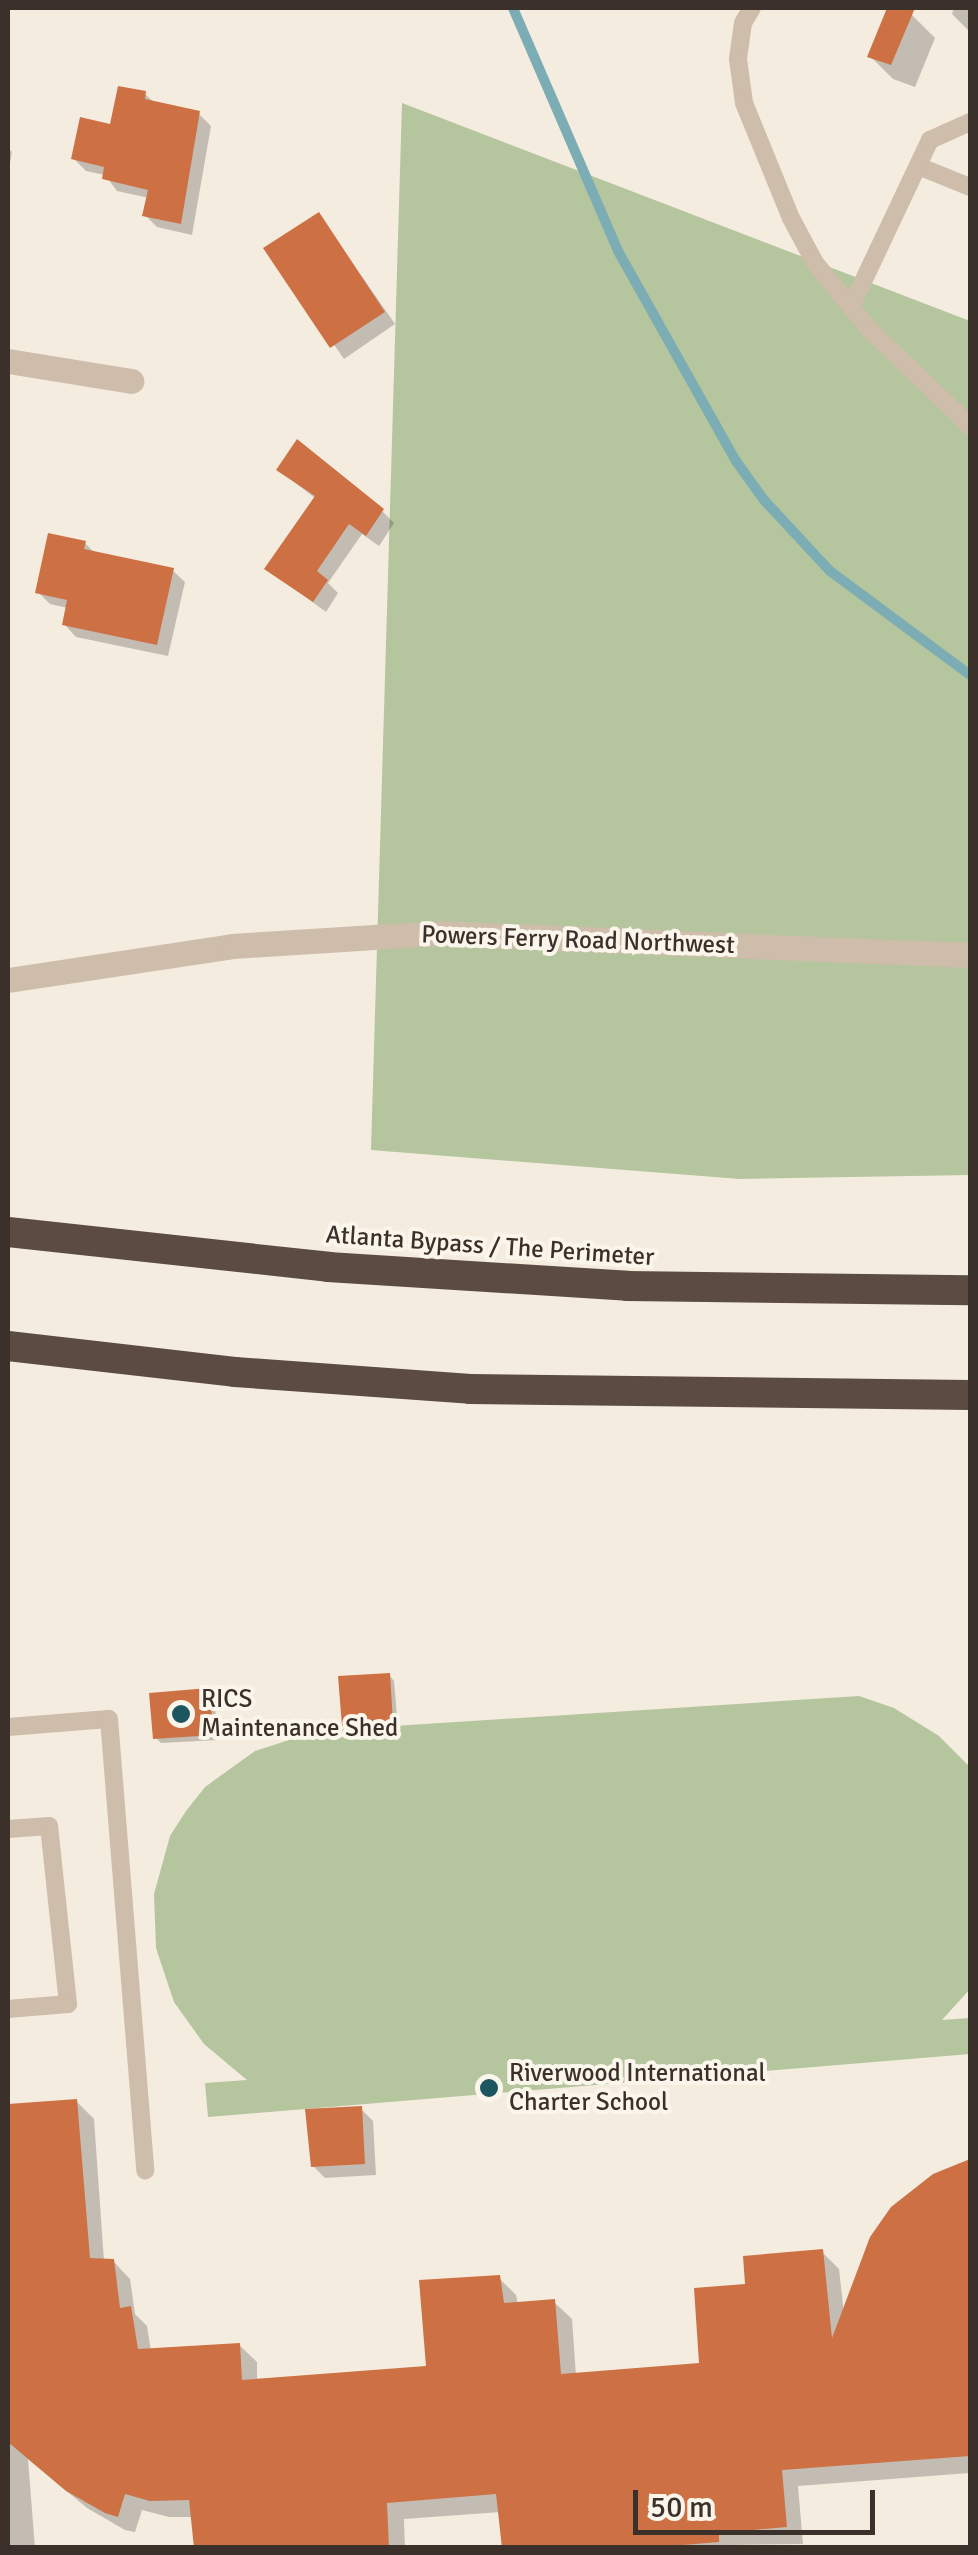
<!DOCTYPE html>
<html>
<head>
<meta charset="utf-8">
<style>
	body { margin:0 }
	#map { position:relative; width:978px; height:2555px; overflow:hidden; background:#f4ecdf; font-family:Signika,sans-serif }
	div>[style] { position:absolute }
	.green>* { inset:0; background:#b5c59e }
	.shadow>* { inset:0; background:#0003 }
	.stream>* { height:10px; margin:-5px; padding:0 5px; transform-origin:5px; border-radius:5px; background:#7cadb4 }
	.building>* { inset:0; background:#cd7145 }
	.service>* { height:18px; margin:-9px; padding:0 9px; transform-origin:9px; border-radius:9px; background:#cebdaa }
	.minor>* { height:25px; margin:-12.5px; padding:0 12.5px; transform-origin:12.5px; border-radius:12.5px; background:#cebdaa }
	.tertiary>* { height:25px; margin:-12.5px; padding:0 12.5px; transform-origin:12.5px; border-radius:12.5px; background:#cebdaa }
	.motorway>* { height:30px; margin:-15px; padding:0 15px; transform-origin:15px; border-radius:15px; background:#5c4b41 }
	.dots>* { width:28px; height:28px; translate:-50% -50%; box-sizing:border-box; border:5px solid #fbf6ec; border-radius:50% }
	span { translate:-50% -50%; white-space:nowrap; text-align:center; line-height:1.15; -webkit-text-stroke:8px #fbf6ec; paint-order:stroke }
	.street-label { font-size:25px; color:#3b312a }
	.poi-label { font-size:25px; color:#3b312a }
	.left { translate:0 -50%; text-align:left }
	.frame { position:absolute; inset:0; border:10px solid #3b312a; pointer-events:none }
	.scale { position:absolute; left:633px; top:2490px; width:242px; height:45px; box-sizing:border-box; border:5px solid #3b312a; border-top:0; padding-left:12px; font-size:30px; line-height:35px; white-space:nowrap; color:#3b312a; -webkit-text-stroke:8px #fbf6ec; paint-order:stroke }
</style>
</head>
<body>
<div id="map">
	<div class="green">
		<i style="clip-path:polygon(402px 103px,970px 321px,970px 1175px,740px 1179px,371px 1150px)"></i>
		<i style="clip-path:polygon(859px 1696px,894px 1708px,939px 1736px,970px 1767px,970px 1989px,942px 2020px,970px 2018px,970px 2054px,208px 2117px,205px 2083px,247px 2080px,204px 2044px,174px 2002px,156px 1948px,154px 1894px,170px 1836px,186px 1811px,205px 1787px,255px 1751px,317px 1731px)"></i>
	</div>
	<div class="shadow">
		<i style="clip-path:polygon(888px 8px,912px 15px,935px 38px,915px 87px,893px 79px,870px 56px)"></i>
		<i style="clip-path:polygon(954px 8px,970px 8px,970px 32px,952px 14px)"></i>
		<i style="clip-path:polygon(145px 94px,156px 104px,199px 114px,211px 126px,192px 235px,157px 227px,145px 215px,149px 198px,117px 191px,105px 175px,86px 171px,73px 158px)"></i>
		<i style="clip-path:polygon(8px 148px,12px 152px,8px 174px)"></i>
		<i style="clip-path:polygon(319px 215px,395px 324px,344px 359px,267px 249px)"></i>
		<i style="clip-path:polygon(279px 470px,382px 511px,394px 523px,379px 546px,362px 534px,328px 583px,338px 593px,326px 612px,267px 569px,316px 499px)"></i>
		<i style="clip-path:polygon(85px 543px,96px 554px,172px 570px,185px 582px,168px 656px,76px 637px,64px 624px,68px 608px,50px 604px,38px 592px)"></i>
		<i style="clip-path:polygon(389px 1675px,394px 1681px,398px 1728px,350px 1731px,345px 1725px)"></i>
		<i style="clip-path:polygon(208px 1691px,214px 1696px,218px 1740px,161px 1743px,156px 1738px)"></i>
		<i style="clip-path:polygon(76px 2101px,94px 2119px,104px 2261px,113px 2261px,130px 2279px,135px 2314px,147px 2326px,151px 2351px,239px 2345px,257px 2362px,257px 2382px,429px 2368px,499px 2278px,516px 2295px,518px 2305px,554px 2302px,572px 2319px,576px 2376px,702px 2365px,747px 2286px,822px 2252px,839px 2269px,844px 2314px,934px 2176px,970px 2162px,970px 2473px,798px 2486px,803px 2544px,504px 2548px,501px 2512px,404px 2519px,405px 2548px,196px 2548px,193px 2517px,169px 2517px,142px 2510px,135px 2532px,125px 2530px,87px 2508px,28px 2459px,35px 2548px,8px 2548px,8px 2107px)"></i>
		<i style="clip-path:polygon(361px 2109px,373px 2121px,376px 2175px,325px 2178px,313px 2166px)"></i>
	</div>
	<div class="stream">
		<i style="left:513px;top:8px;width:265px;rotate:66.6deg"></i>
		<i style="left:618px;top:251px;width:241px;rotate:60.7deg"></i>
		<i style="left:736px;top:461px;width:48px;rotate:54.3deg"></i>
		<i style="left:764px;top:500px;width:97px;rotate:47.1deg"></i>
		<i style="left:830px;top:571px;width:174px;rotate:36.6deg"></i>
	</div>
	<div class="building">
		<i style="clip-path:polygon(887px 8px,915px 8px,891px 65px,867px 57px)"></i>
		<i style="clip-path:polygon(118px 86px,146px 91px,145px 99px,200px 111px,181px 224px,142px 216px,148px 190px,102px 179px,104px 167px,71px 159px,80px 117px,110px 124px)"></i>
		<i style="clip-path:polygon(319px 212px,385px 312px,330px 348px,263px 248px)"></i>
		<i style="clip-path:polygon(297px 439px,384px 509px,366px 536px,349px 524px,317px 571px,328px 580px,313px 602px,264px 569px,315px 496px,276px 470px)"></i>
		<i style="clip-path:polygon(48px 533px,86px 541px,84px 549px,174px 568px,157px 645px,62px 625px,67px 600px,35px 593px)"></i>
		<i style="clip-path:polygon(390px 1673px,393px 1723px,342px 1726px,338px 1676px)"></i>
		<i style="clip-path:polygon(209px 1688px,214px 1735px,153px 1739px,149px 1693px)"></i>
		<i style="clip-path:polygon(77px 2099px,90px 2258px,114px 2259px,120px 2308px,131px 2306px,138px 2349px,240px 2343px,242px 2380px,426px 2366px,419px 2280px,500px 2275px,504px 2303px,555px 2299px,561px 2374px,699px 2363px,694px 2288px,745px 2284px,743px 2256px,823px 2249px,832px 2338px,870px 2237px,891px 2207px,933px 2174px,970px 2159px,970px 2456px,782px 2470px,787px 2527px,719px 2533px,719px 2542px,648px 2548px,502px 2548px,496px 2494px,387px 2503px,389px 2548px,194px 2548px,189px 2500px,150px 2501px,125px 2494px,118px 2517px,105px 2513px,66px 2491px,8px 2442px,8px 2104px)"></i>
		<i style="clip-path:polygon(362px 2106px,365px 2164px,311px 2167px,305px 2109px)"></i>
	</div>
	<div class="service">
		<i style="left:752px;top:8px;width:17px;rotate:121deg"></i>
		<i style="left:743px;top:23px;width:36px;rotate:98deg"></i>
		<i style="left:738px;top:59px;width:44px;rotate:82.2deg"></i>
		<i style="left:744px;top:103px;width:124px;rotate:67.8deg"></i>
		<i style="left:791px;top:218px;width:51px;rotate:61.9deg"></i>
		<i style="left:815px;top:263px;width:85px;rotate:50.7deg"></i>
		<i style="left:869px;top:329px;width:140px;rotate:43.8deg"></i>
		<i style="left:918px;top:166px;width:56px;rotate:22deg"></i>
		<i style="left:851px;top:307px;width:185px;rotate:-64.7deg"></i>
		<i style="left:930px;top:140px;width:44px;rotate:-24.2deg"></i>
		<i style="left:8px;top:1727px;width:101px;rotate:-4.5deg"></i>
		<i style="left:109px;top:1719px;width:453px;rotate:85.4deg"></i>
		<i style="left:8px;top:1829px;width:41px;rotate:-4.2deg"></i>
		<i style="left:49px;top:1826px;width:179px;rotate:83.9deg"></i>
		<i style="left:68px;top:2004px;width:60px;rotate:175.2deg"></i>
	</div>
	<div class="minor">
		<i style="left:8px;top:361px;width:125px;rotate:9.2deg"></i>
	</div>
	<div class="tertiary">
		<i style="left:8px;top:980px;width:227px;rotate:-8.6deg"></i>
		<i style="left:232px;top:946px;width:206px;rotate:-3.6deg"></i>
		<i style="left:438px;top:933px;width:532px;rotate:2.37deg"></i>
	</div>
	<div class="motorway">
		<i style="left:8px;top:1232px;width:322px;rotate:6.2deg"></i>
		<i style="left:328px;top:1267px;width:300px;rotate:3.6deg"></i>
		<i style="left:627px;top:1286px;width:343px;rotate:0.7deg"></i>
		<i style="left:8px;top:1346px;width:228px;rotate:6.5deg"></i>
		<i style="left:235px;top:1372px;width:236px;rotate:4.1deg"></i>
		<i style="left:470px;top:1389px;width:500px;rotate:0.69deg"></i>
	</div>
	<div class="dots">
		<i style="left:181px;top:1714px;background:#1c565f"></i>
		<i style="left:489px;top:2088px;background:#1c565f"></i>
	</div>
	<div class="street-label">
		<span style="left:578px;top:940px;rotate:2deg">Powers Ferry Road Northwest</span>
		<span style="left:490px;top:1246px;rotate:4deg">Atlanta Bypass / The Perimeter</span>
	</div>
	<div class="poi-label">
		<span class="left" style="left:201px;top:1714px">RICS<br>Maintenance Shed</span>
		<span class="left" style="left:509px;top:2088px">Riverwood International<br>Charter School</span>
	</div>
	<div class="frame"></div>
	<div class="scale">50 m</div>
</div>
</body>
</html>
